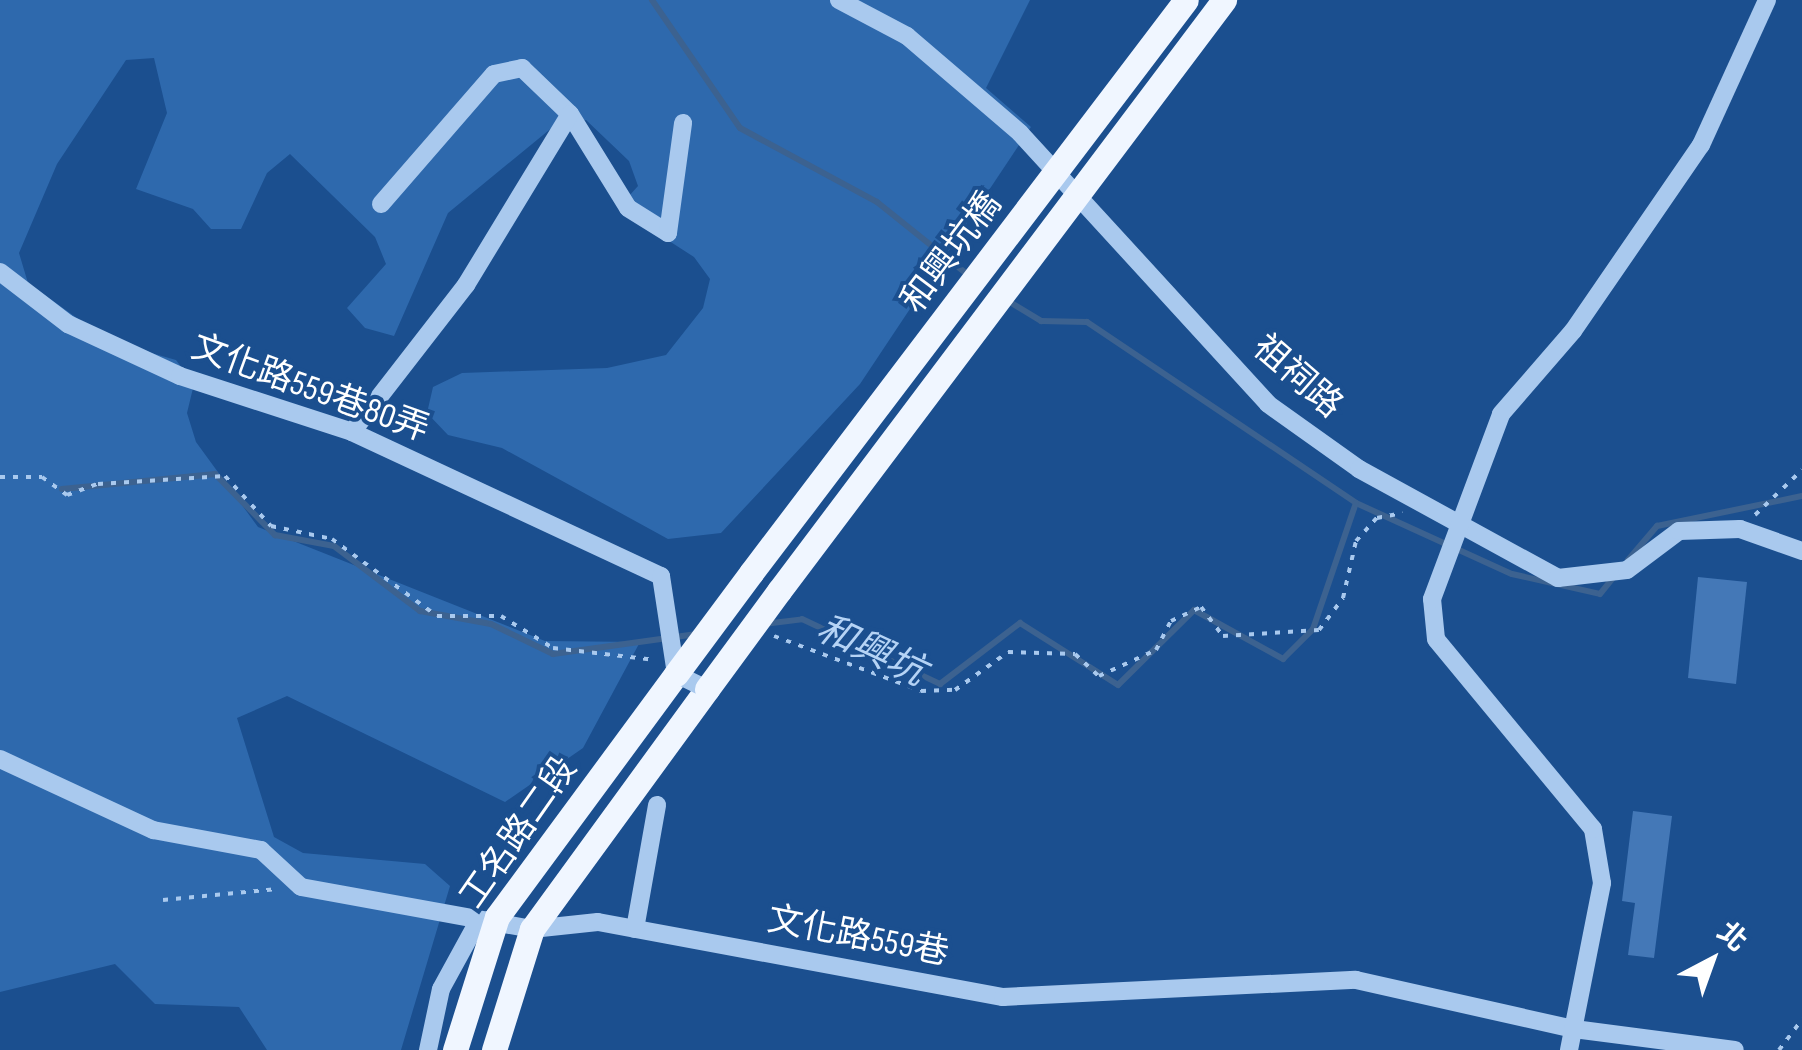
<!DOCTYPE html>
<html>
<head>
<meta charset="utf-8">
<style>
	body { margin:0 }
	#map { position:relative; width:1802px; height:1050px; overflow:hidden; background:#1b4f8f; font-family:"Sofia Sans Condensed","Noto Sans TC",sans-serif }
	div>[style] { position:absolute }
	.green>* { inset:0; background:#2e69ad }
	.stream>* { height:6px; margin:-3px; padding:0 3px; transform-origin:3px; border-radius:3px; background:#3c6290 }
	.building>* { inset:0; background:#4478b7 }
	.path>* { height:4px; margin-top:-2px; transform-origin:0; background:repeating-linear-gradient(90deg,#a9c9ee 0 5px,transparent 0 13px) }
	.minor>* { height:18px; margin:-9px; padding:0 9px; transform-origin:9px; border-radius:9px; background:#a9c9ee }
	.major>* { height:25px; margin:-12.5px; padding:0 12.5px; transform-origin:12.5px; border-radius:12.5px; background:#f0f6ff }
	.minor-bridge>* { height:18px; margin:-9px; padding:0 9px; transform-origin:9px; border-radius:9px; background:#a9c9ee }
	.major-bridge>* { height:25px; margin:-12.5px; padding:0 12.5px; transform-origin:12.5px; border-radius:12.5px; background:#f0f6ff }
	span { translate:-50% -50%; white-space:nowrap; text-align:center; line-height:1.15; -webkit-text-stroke:8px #1b4f8f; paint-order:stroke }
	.street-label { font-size:35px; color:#fff }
	.water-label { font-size:38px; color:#b5d3f5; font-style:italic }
	.north { position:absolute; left:1662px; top:910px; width:100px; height:100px; -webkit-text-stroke:8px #1b4f8f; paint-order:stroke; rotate:41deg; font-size:28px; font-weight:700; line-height:40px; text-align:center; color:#fff }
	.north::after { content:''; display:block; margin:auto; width:35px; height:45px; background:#fff; clip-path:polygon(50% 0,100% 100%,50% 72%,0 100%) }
</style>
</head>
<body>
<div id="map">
	<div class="green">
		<i style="clip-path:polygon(0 0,1030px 0,986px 88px,1031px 127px,860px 384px,721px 533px,668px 539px,502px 448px,448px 435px,427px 413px,433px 387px,462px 373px,607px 368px,666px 355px,703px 308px,710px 279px,694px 257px,618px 208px,638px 186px,629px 161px,586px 120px,554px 126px,448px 213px,394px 336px,365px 328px,347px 308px,386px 264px,375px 237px,290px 154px,267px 173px,241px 229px,211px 229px,193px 209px,136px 189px,167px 113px,154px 58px,126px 60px,57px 164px,19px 253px,28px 283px,109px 341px,176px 360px,194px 384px,187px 413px,196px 442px,258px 527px,545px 641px,640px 642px,583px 748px,505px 802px,287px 696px,237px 718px,274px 837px,303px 853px,425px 864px,450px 886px,401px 1050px,267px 1050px,239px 1007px,155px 1004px,115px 964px,0 992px)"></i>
	</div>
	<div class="stream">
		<i style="left:652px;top:0;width:155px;rotate:55.5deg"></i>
		<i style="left:740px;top:128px;width:156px;rotate:28.4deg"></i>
		<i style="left:877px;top:202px;width:117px;rotate:38.7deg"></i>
		<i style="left:1008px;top:301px;width:39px;rotate:31deg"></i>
		<i style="left:1041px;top:321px;width:46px;rotate:1.2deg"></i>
		<i style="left:1087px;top:322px;width:324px;rotate:33.9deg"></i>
		<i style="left:1356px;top:503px;width:171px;rotate:24.5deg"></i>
		<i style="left:1512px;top:574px;width:90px;rotate:12.8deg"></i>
		<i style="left:1600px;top:594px;width:22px;rotate:-51deg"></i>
		<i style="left:62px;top:489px;width:154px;rotate:-5.6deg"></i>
		<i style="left:215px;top:474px;width:86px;rotate:45.5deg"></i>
		<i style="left:275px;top:535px;width:60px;rotate:10.6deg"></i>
		<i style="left:334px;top:546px;width:108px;rotate:37.1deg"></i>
		<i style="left:420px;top:611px;width:72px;rotate:10.4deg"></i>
		<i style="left:491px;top:624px;width:69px;rotate:25.8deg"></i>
		<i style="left:553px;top:654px;width:145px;rotate:-7.9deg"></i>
		<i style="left:1628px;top:560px;width:45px;rotate:-49.5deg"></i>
		<i style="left:1657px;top:526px;width:148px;rotate:-11.7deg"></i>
		<i style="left:764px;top:624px;width:38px;rotate:-7deg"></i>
		<i style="left:802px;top:619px;width:153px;rotate:25.2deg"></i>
		<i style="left:940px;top:684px;width:101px;rotate:-37.3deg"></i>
		<i style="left:1020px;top:623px;width:116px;rotate:32.3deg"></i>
		<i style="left:1118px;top:685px;width:107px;rotate:-44.6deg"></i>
		<i style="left:1194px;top:610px;width:102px;rotate:28.8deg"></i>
		<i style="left:1283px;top:659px;width:42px;rotate:-45deg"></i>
		<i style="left:1313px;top:629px;width:133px;rotate:-71.2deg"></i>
	</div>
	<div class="building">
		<i style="clip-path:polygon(1698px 577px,1747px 582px,1736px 684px,1688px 678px)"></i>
		<i style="clip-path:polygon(1633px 811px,1672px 816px,1654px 958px,1628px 955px,1635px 903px,1622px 901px)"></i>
	</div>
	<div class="path">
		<i style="left:0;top:477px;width:42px"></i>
		<i style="left:42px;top:477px;width:31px;rotate:36deg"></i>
		<i style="left:67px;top:495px;width:33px;rotate:-20deg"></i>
		<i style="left:98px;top:484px;width:127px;rotate:-3.6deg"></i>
		<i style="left:225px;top:476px;width:68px;rotate:47.4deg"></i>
		<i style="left:271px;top:526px;width:62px;rotate:12deg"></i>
		<i style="left:332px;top:539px;width:130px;rotate:36.3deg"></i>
		<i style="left:437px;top:616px;width:64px"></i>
		<i style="left:501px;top:616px;width:61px;rotate:31.6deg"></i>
		<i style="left:553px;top:648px;width:103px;rotate:6.7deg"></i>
		<i style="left:1755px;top:515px;width:65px;rotate:-43.8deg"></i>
		<i style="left:774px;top:636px;width:157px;rotate:20.5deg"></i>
		<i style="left:921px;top:691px;width:34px;rotate:-2deg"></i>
		<i style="left:955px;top:690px;width:65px;rotate:-35.6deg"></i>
		<i style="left:1008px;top:652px;width:67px;rotate:1.7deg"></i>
		<i style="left:1075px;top:654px;width:33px;rotate:43deg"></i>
		<i style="left:1099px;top:676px;width:63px;rotate:-24.5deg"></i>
		<i style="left:1156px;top:650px;width:33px;rotate:-63deg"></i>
		<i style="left:1171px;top:621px;width:33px;rotate:-25deg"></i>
		<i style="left:1201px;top:607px;width:36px;rotate:53deg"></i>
		<i style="left:1223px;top:636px;width:96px;rotate:-3.6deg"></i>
		<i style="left:1319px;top:630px;width:40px;rotate:-53deg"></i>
		<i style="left:1343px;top:598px;width:58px;rotate:-77.2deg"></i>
		<i style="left:1356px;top:541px;width:31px;rotate:-48deg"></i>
		<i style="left:1377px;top:518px;width:26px;rotate:-11deg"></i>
		<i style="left:163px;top:900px;width:115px;rotate:-5.5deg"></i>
		<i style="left:1779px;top:1050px;width:39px;rotate:-53deg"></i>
	</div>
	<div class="minor">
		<i style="left:839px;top:0;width:77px;rotate:27.9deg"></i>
		<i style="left:907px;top:36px;width:149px;rotate:40.6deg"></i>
		<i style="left:1020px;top:133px;width:367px;rotate:47.5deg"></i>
		<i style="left:1268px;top:404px;width:112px;rotate:35.5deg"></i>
		<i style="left:1359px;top:469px;width:227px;rotate:28.7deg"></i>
		<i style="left:1558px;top:578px;width:69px;rotate:-6.6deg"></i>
		<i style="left:1627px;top:570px;width:65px;rotate:-36.9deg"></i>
		<i style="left:1679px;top:531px;width:61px;rotate:-1.9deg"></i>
		<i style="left:1740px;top:529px;width:66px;rotate:19.5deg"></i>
		<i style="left:381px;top:204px;width:172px;rotate:-49deg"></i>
		<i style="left:494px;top:74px;width:29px;rotate:-12deg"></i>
		<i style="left:522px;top:68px;width:66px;rotate:43.8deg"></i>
		<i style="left:570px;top:114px;width:110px;rotate:58.3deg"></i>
		<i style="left:628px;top:208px;width:47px;rotate:32deg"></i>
		<i style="left:668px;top:233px;width:111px;rotate:-82.2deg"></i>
		<i style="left:0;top:272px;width:86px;rotate:37.4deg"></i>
		<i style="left:68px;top:324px;width:123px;rotate:24.9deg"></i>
		<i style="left:180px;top:376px;width:181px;rotate:18deg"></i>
		<i style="left:352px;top:432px;width:341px;rotate:25deg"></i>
		<i style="left:352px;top:432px;width:186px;rotate:-52.2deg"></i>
		<i style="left:466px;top:285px;width:200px;rotate:-58.7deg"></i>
		<i style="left:0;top:759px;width:169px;rotate:24.9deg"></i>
		<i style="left:153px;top:830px;width:110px;rotate:10.5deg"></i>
		<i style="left:261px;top:850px;width:54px;rotate:42.8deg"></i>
		<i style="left:301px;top:887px;width:235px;rotate:10.3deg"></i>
		<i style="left:532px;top:929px;width:66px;rotate:-6.1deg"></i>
		<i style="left:598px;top:922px;width:412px;rotate:10.5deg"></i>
		<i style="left:1003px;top:997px;width:353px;rotate:-2.8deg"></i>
		<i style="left:1356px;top:980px;width:223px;rotate:12.7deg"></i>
		<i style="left:1574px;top:1029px;width:162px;rotate:7.4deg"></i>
		<i style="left:635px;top:929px;width:126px;rotate:-79.9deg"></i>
		<i style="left:428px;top:1050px;width:62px;rotate:-78deg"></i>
		<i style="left:441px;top:989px;width:73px;rotate:-61.3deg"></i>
		<i style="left:476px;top:925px;width:19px;rotate:-21deg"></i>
		<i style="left:1569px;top:1050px;width:170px;rotate:-78.8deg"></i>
		<i style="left:1602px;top:883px;width:55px;rotate:-99.5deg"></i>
		<i style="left:1593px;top:829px;width:246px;rotate:-129.6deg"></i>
		<i style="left:1436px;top:639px;width:40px;rotate:-95.7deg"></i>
		<i style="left:1432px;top:599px;width:197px;rotate:-69.5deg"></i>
		<i style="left:1501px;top:414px;width:110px;rotate:-49.1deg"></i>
		<i style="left:1573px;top:331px;width:226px;rotate:-55.5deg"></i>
		<i style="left:1701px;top:145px;width:159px;rotate:-65.5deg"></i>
	</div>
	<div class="major">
		<i style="left:751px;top:573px;width:719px;rotate:-52.8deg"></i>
		<i style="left:779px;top:591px;width:740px;rotate:-53.02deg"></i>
		<i style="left:455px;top:1050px;width:139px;rotate:-72.5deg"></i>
		<i style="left:497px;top:917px;width:302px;rotate:-53.6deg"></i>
		<i style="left:494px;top:1050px;width:127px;rotate:-72.6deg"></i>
		<i style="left:532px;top:929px;width:297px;rotate:-53.9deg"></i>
	</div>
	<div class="minor-bridge">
		<i style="left:661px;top:576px;width:99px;rotate:81.3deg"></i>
		<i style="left:676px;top:674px;width:34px;rotate:26deg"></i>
	</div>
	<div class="major-bridge">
		<i style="left:676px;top:674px;width:126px;rotate:-53.4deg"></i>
		<i style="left:707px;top:689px;width:122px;rotate:-53.7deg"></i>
	</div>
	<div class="street-label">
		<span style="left:952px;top:253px;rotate:-53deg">和興坑橋</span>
		<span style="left:1297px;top:377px;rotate:41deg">祖祠路</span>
		<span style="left:310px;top:389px;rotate:20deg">文化路559巷80弄</span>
		<span style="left:519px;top:833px;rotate:-55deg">工名路二段</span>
		<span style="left:858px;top:937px;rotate:11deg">文化路559巷</span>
	</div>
	<div class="water-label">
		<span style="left:871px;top:651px;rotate:25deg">和興坑</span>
	</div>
	<div class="north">北</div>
</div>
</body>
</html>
